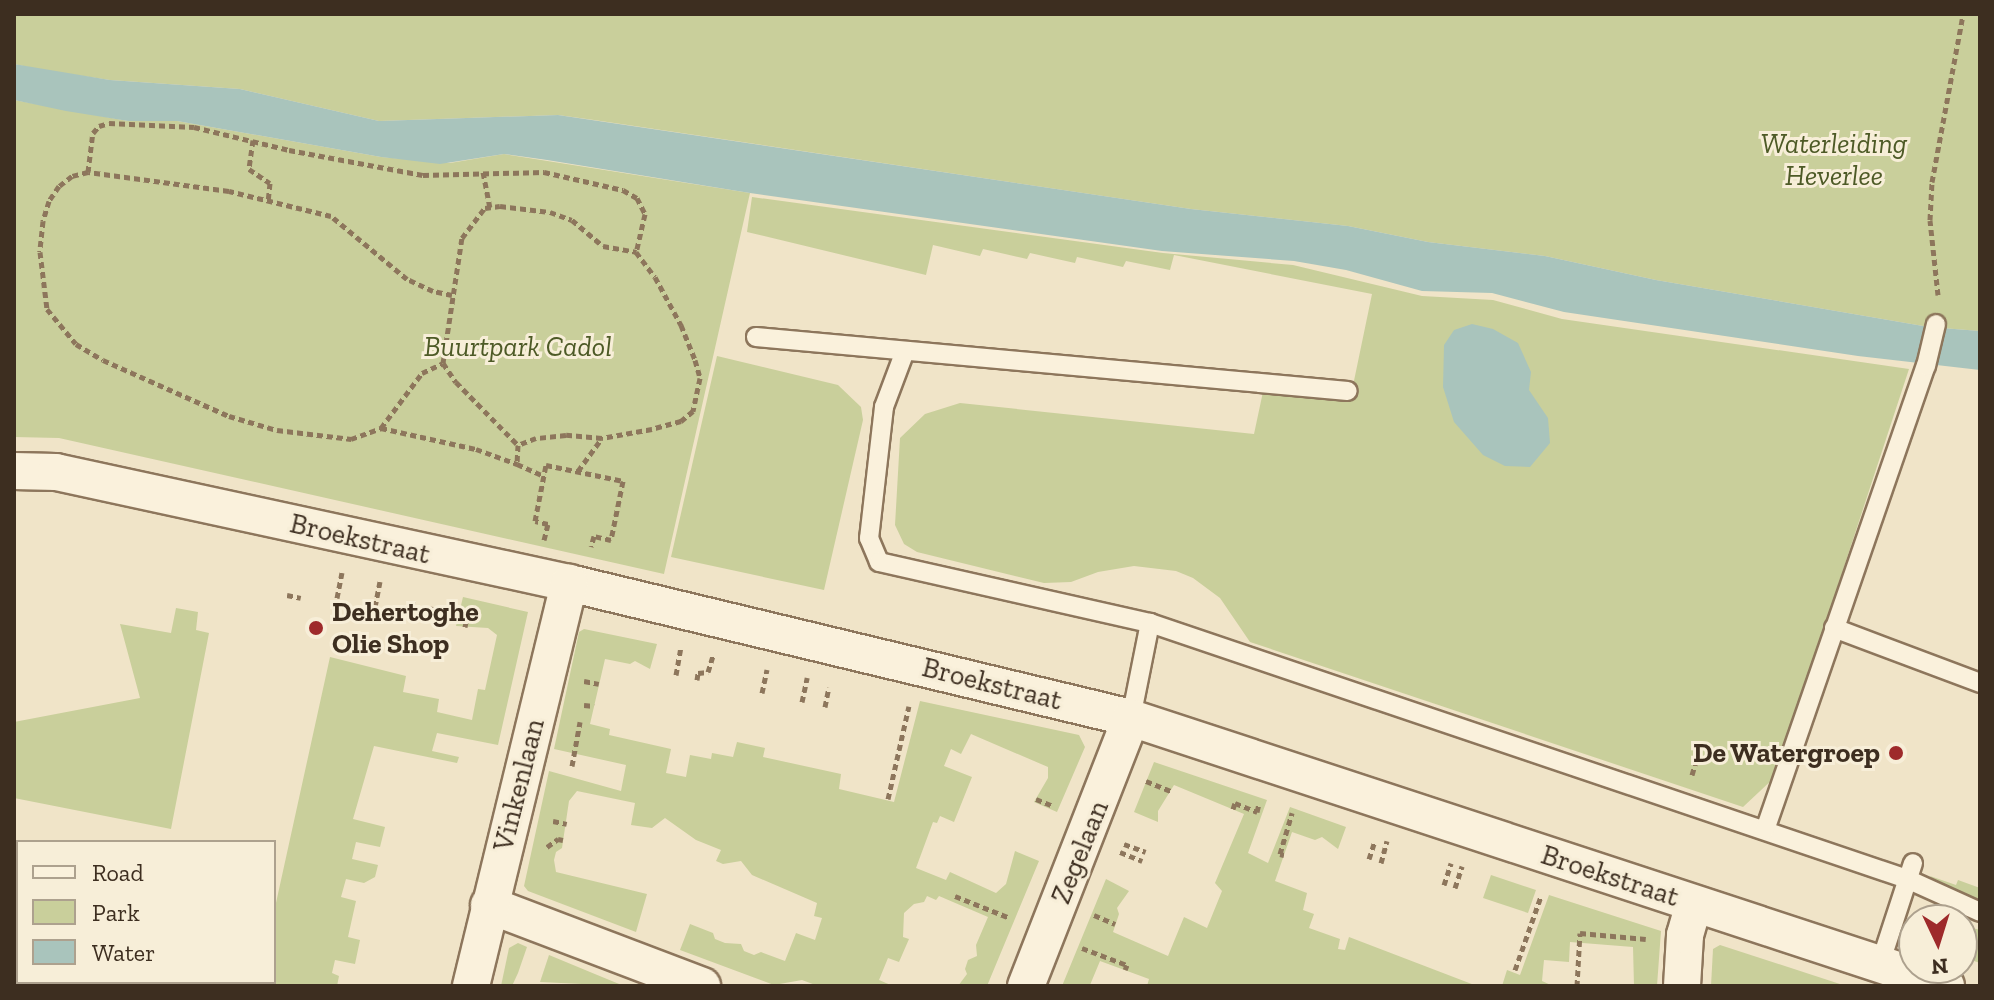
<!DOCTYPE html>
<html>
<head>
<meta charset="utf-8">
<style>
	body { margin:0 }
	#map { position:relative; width:1994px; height:1000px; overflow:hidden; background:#f0e4c8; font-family:"Zilla Slab",serif }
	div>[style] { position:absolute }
	.green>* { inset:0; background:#c9cf9b }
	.water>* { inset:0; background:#a9c4bc }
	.path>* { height:5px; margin-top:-2.5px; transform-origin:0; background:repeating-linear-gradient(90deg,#8d765c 0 6px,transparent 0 10px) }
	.roads { filter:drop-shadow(2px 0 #8d765c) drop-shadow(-2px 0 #8d765c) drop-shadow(0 2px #8d765c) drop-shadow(0 -2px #8d765c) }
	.service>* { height:18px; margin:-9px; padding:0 9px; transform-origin:9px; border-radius:9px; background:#faf1dc }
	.minor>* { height:36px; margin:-18px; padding:0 18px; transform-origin:18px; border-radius:18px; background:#faf1dc }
	.dots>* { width:22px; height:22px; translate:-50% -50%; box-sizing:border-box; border:4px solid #f7eed8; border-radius:50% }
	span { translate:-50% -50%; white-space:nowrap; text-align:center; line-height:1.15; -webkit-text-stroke:6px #f7eed8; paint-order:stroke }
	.park-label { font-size:28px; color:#4d5a26; font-style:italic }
	.street-label { font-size:28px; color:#3d2e20 }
	.poi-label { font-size:28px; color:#3d2e20; font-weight:700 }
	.left { translate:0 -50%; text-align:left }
	.right { translate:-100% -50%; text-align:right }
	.frame { position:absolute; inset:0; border:16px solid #3d2e20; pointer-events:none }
	.legend { position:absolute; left:16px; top:840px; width:260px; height:144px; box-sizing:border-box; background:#f7eed8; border:2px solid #ada18e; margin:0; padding:10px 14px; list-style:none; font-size:24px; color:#3d2e20 }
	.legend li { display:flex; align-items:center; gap:16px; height:40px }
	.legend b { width:40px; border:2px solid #ada18e }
	.north { position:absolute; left:1898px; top:904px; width:80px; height:80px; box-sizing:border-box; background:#f7eed8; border:2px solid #ada18e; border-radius:50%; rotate:176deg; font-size:22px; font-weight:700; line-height:32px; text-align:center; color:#3d2e20 }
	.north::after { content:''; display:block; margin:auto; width:28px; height:36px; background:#9e2a2b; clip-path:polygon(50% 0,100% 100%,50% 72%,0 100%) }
</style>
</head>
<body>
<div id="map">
	<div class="green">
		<i style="clip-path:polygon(14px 14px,1980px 14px,1980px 331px,1929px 327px,1656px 280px,1545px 256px,1428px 242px,1348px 226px,1191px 209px,594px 120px,558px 115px,379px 121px,240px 89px,110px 80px,42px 70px,14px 64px)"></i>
		<i style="clip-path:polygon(14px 100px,128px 121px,177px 121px,381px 157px,450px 163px,504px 154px,750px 193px,664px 574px,59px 438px,14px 437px)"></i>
		<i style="clip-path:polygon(752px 197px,1163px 253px,1293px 265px,1422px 296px,1493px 300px,1562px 319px,1909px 369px,1775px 777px,1743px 807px,1250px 642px,1220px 598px,1193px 578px,1176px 571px,1134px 566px,1098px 572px,1071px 582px,1044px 583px,917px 552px,904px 544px,895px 525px,900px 438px,925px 414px,960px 403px,1254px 434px,1264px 387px,1350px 400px,1372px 294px,1174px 255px,1170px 270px,1126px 261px,1123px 267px,1077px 257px,1075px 263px,1030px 253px,1027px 259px,983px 249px,980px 256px,933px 245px,926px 275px,747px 232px)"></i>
		<i style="clip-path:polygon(717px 356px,838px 385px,861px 407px,863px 420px,824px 590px,671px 557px)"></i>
		<i style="clip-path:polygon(463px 597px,528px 612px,498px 745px,437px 733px,432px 751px,459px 757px,457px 763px,374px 746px,353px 819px,385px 827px,380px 847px,356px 842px,352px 859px,378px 865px,375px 877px,364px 883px,346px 879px,341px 897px,356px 901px,348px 937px,360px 940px,355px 964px,335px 960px,332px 973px,339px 976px,337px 986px,258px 986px,259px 982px,274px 982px,274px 912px,330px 657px,406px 676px,403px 692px,439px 699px,437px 712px,472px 720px,478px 689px,485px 690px,497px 635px,488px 628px,456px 626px)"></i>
		<i style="clip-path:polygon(176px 608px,198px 612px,196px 630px,209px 633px,171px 829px,14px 798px,14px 722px,140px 698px,120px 624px,171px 633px)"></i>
		<i style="clip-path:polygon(584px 629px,657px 644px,650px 669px,635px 661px,630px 664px,605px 659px,590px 724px,610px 729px,609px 735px,671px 749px,666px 773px,686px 777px,690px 755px,711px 759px,712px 753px,733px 757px,737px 742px,765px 748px,763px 757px,841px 774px,839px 789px,894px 802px,920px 701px,1079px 735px,1085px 747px,1057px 812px,1034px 802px,1048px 778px,1048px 767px,971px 734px,961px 754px,951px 749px,944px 766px,972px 777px,954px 822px,940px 816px,937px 823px,933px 822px,916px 868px,946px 880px,950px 872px,996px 893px,1006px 884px,1015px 851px,1039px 861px,987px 986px,958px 986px,967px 974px,965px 969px,968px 960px,977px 956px,976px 945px,988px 917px,939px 896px,936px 900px,927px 896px,924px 902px,914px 904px,904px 913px,903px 937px,909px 939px,899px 962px,888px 958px,879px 980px,893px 986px,818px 986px,802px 980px,774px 985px,680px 950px,690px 924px,713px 933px,715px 939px,725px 943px,741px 944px,744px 951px,754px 955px,761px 952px,785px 961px,796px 933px,815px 940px,822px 918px,814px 916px,817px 903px,752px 875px,741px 861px,723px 864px,716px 861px,721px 850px,696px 840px,665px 818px,652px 828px,631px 825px,635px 803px,577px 791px,569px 801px,562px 848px,556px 852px,554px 860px,556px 872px,647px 894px,636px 932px,528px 891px,524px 886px,549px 771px,621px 791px,626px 765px,554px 749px,579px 632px)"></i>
		<i style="clip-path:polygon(1154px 762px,1267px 800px,1248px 853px,1268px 863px,1290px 807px,1346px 827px,1338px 849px,1322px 837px,1315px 840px,1292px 832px,1275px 881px,1307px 893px,1303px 910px,1314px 914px,1309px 928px,1340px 939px,1338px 949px,1345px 950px,1349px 937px,1477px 986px,1147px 986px,1149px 979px,1100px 961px,1090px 985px,1062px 986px,1106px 879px,1129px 891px,1117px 908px,1119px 914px,1113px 932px,1168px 956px,1184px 917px,1207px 928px,1222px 891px,1215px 883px,1244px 814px,1174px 785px,1158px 811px,1158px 822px,1134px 812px)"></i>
		<i style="clip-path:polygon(1491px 875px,1536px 890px,1528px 913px,1483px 898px)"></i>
		<i style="clip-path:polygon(1930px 876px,1956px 885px,1958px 880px,1980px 888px,1980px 900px,1936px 884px)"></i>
		<i style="clip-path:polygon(1549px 895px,1661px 931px,1657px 986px,1634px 986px,1633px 947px,1570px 942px,1569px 962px,1544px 960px,1542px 981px,1553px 986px,1502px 986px,1507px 970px,1520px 975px)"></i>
		<i style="clip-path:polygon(1962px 925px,1980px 930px,1980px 963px,1962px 957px)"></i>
		<i style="clip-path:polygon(518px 943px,527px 947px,518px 973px,512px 986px,501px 986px,509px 948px)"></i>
		<i style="clip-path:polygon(1720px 945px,1846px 986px,1711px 986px,1713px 949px)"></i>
		<i style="clip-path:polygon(549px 955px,590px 972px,624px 986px,540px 982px)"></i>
	</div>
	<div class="water">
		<i style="clip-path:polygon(14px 64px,110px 80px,240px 89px,379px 121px,558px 115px,1191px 209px,1348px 226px,1428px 242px,1545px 256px,1656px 280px,1929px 327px,1980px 331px,1980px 370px,1858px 356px,1564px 312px,1492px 293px,1422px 291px,1346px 270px,1294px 261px,1162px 251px,750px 193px,547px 160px,504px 154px,440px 164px,381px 157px,177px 121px,128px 121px,66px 111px,14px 100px)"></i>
		<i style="clip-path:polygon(1472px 324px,1493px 329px,1518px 343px,1531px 372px,1529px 390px,1548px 418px,1550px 443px,1530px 467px,1505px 466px,1483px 455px,1454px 422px,1443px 387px,1444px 345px,1454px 330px)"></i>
	</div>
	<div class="path">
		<i style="left:253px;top:140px;width:29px;rotate:98deg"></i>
		<i style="left:249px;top:169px;width:25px;rotate:34deg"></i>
		<i style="left:270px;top:183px;width:19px;rotate:96deg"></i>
		<i style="left:88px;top:172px;width:39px;rotate:-83deg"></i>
		<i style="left:93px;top:133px;width:9px;rotate:-49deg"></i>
		<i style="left:99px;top:126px;width:10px;rotate:-17deg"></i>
		<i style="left:109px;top:123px;width:85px;rotate:2.7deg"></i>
		<i style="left:194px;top:127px;width:98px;rotate:13.6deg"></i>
		<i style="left:289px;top:150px;width:136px;rotate:10.6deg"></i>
		<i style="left:423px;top:175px;width:121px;rotate:-1.4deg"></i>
		<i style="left:544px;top:172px;width:81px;rotate:12.8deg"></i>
		<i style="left:623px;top:190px;width:16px;rotate:30deg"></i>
		<i style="left:637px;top:198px;width:18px;rotate:63deg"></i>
		<i style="left:645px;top:214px;width:39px;rotate:103deg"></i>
		<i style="left:483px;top:172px;width:36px;rotate:79deg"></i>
		<i style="left:452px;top:295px;width:19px;rotate:-168deg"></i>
		<i style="left:433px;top:291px;width:29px;rotate:-155deg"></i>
		<i style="left:407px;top:279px;width:99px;rotate:-140.3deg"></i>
		<i style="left:331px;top:216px;width:105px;rotate:-166.2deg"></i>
		<i style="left:229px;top:191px;width:142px;rotate:-172.3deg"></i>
		<i style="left:88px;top:172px;width:16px;rotate:166deg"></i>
		<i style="left:72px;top:176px;width:16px;rotate:142deg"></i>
		<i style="left:59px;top:186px;width:18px;rotate:124deg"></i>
		<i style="left:49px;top:201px;width:21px;rotate:107deg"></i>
		<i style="left:43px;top:221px;width:31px;rotate:96deg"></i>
		<i style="left:40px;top:252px;width:57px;rotate:83deg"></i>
		<i style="left:47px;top:309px;width:45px;rotate:50.4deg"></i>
		<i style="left:76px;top:344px;width:31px;rotate:31deg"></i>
		<i style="left:103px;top:360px;width:138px;rotate:24deg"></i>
		<i style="left:229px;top:416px;width:50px;rotate:16.3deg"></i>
		<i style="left:277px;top:430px;width:75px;rotate:6.9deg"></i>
		<i style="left:351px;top:439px;width:32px;rotate:-20deg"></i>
		<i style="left:381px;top:428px;width:69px;rotate:-53.3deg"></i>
		<i style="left:422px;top:373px;width:23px;rotate:-25deg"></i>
		<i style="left:443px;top:363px;width:23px;rotate:56deg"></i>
		<i style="left:456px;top:382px;width:88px;rotate:45.5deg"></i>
		<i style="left:518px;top:445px;width:19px;rotate:93deg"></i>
		<i style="left:517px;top:464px;width:30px;rotate:24deg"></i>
		<i style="left:1938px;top:295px;width:75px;rotate:-96.1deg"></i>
		<i style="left:1930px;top:220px;width:38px;rotate:-87deg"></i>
		<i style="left:1932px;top:182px;width:171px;rotate:-79.5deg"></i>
		<i style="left:443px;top:363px;width:126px;rotate:-81.4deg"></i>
		<i style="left:462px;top:238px;width:38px;rotate:-53deg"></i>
		<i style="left:485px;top:208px;width:15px;rotate:-8deg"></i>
		<i style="left:500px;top:206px;width:50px;rotate:6.8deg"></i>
		<i style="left:550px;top:212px;width:23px;rotate:20deg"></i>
		<i style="left:572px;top:220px;width:40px;rotate:40deg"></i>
		<i style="left:603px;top:246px;width:34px;rotate:10deg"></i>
		<i style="left:636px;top:252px;width:31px;rotate:53deg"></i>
		<i style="left:655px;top:277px;width:55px;rotate:61.6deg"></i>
		<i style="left:681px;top:325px;width:38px;rotate:68deg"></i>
		<i style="left:695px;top:360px;width:19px;rotate:74deg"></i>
		<i style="left:700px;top:378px;width:34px;rotate:102deg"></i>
		<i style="left:693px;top:411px;width:16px;rotate:140deg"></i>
		<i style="left:681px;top:421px;width:30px;rotate:165deg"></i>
		<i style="left:652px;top:429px;width:51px;rotate:169.8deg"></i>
		<i style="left:602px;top:438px;width:36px;rotate:-175deg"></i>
		<i style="left:566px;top:435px;width:30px;rotate:174deg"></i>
		<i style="left:536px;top:438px;width:19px;rotate:159deg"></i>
		<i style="left:381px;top:428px;width:97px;rotate:12.5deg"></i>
		<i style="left:476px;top:449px;width:44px;rotate:20.1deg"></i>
		<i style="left:578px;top:471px;width:39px;rotate:-54deg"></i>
		<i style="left:544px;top:540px;width:16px;rotate:-76deg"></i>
		<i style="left:548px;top:524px;width:13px;rotate:-167deg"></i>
		<i style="left:535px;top:521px;width:57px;rotate:-78.9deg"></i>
		<i style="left:546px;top:465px;width:79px;rotate:11.7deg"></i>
		<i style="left:623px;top:481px;width:60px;rotate:101.5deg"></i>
		<i style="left:611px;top:540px;width:17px;rotate:-167deg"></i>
		<i style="left:594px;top:536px;width:11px;rotate:105deg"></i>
		<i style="left:287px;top:595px;width:14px;rotate:12deg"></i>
		<i style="left:337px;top:598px;width:26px;rotate:-79deg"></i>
		<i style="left:375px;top:607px;width:26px;rotate:-79deg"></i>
		<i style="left:410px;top:617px;width:17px;rotate:-77deg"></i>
		<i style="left:429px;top:621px;width:15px;rotate:-79deg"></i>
		<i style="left:465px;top:627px;width:16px;rotate:-79deg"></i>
		<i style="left:676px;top:675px;width:27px;rotate:-80deg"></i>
		<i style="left:697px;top:680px;width:7px;rotate:-82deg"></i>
		<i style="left:698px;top:673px;width:10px;rotate:-6deg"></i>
		<i style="left:708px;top:672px;width:17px;rotate:-73deg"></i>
		<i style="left:584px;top:681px;width:15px;rotate:11deg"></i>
		<i style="left:762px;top:693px;width:24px;rotate:-78deg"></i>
		<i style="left:802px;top:702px;width:25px;rotate:-78deg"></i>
		<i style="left:584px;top:705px;width:10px;rotate:6deg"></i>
		<i style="left:825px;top:707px;width:20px;rotate:-79deg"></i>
		<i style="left:572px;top:766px;width:45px;rotate:-79.7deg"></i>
		<i style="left:1692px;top:775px;width:15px;rotate:-74deg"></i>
		<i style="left:1146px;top:781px;width:27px;rotate:22deg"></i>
		<i style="left:888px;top:799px;width:95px;rotate:-77.3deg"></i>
		<i style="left:1036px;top:799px;width:18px;rotate:22deg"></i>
		<i style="left:1233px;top:809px;width:6px;rotate:-72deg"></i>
		<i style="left:1235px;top:803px;width:24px;rotate:22deg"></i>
		<i style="left:1257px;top:812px;width:9px;rotate:-77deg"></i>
		<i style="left:553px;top:821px;width:14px;rotate:12deg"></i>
		<i style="left:1124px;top:844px;width:23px;rotate:20deg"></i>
		<i style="left:547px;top:847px;width:14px;rotate:-36deg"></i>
		<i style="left:558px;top:839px;width:5px;rotate:11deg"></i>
		<i style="left:1120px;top:852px;width:24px;rotate:22deg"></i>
		<i style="left:1284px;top:855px;width:4px;rotate:-166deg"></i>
		<i style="left:1280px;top:854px;width:43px;rotate:-73.7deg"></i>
		<i style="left:1369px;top:859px;width:19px;rotate:-72deg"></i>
		<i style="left:1381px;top:863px;width:23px;rotate:-75deg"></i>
		<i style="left:1444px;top:885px;width:23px;rotate:-72deg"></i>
		<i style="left:1455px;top:888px;width:23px;rotate:-72deg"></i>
		<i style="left:955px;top:896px;width:59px;rotate:21.8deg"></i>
		<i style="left:1094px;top:915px;width:23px;rotate:23deg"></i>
		<i style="left:1082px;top:948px;width:48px;rotate:20.7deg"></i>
		<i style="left:1127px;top:965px;width:5px;rotate:112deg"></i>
		<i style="left:1515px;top:970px;width:78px;rotate:-70.6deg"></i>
		<i style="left:1577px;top:986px;width:53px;rotate:-86.8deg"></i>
		<i style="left:1580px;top:933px;width:66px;rotate:5.2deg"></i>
	</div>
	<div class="roads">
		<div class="service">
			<i style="left:756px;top:337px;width:594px;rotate:5.21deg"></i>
			<i style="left:905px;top:351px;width:60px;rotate:110.6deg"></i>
			<i style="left:884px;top:407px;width:132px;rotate:96.5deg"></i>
			<i style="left:869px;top:538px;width:26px;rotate:67deg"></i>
			<i style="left:879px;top:562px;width:278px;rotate:12.7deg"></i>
			<i style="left:1150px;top:623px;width:799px;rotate:18.68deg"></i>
			<i style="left:1907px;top:879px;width:80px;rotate:24.3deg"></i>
			<i style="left:1834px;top:628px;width:156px;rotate:20.6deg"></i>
			<i style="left:1131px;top:718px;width:97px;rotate:-78.7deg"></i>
			<i style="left:1765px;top:830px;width:491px;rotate:-70.9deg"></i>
			<i style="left:1926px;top:366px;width:43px;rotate:-76.6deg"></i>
			<i style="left:1880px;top:964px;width:106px;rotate:-71.9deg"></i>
		</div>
		<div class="minor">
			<i style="left:14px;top:471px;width:42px;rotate:1.4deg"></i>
			<i style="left:56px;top:472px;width:525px;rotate:12.21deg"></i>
			<i style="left:569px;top:583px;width:578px;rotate:13.51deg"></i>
			<i style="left:1131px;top:718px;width:858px;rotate:18.2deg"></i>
			<i style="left:489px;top:905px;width:228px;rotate:20.8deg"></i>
			<i style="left:471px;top:986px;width:415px;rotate:-76.3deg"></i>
			<i style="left:1026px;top:986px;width:288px;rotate:-68.6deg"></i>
			<i style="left:1682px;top:986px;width:51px;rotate:-86.6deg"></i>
			<i style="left:1685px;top:935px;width:32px;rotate:-74deg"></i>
		</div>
	</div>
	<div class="dots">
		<i style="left:316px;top:628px;background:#9e2a2b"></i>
		<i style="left:1896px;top:753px;background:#9e2a2b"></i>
	</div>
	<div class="park-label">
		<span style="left:1834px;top:160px">Waterleiding<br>Heverlee</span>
		<span style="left:518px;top:347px">Buurtpark Cadol</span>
	</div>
	<div class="street-label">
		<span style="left:360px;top:539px;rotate:13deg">Broekstraat</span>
		<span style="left:992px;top:684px;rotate:14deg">Broekstraat</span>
		<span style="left:519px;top:785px;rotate:-76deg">Vinkenlaan</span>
		<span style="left:1080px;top:852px;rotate:-68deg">Zegelaan</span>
		<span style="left:1610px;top:876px;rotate:18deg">Broekstraat</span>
	</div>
	<div class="poi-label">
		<span class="left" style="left:332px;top:628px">Dehertoghe<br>Olie Shop</span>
		<span class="right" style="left:1880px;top:753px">De Watergroep</span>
	</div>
	<div class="frame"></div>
	<ul class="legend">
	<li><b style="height:10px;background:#faf1dc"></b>Road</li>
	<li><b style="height:22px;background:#c9cf9b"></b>Park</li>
	<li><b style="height:22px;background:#a9c4bc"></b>Water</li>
	</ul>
	<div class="north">N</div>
</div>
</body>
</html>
